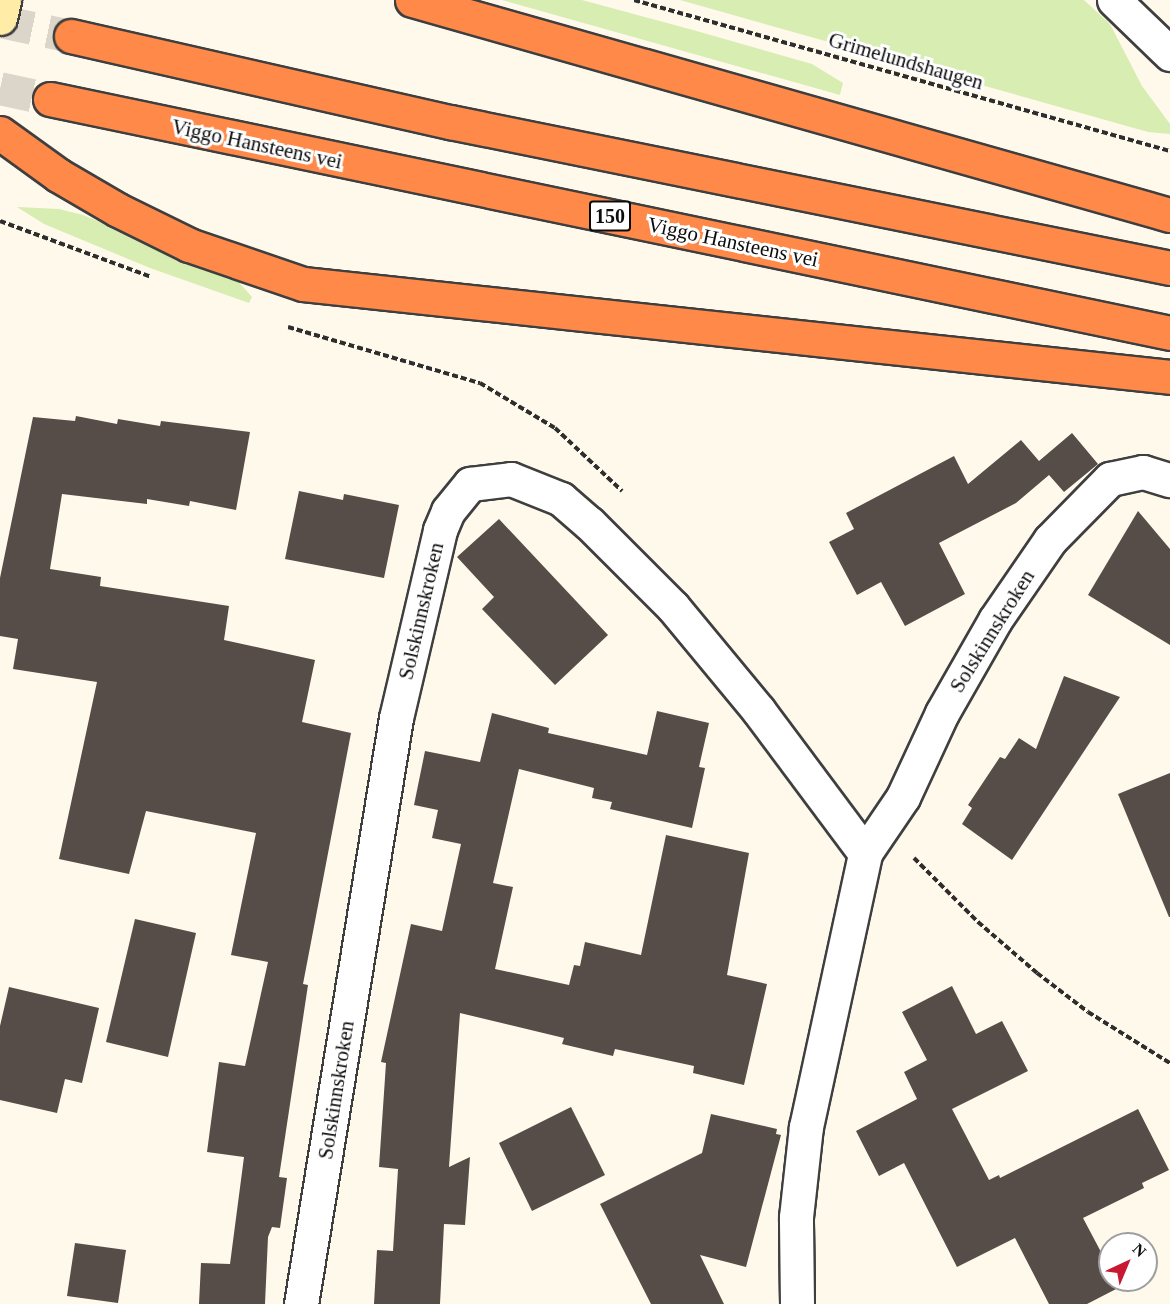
<!DOCTYPE html>
<html>
<head>
<meta charset="utf-8">
<style>
	body { margin:0 }
	#map { position:relative; width:1170px; height:1304px; overflow:hidden; background:#fff9eb; font-family:"Times New Roman",serif }
	div>[style] { position:absolute }
	.green>* { inset:0; background:#d7edb2 }
	.building>* { inset:0; background:#564c48 }
	.highway-tunnel>* { height:33px; margin-top:-16.5px; transform-origin:0; background:repeating-linear-gradient(90deg,#dbd5ca 0 33px,transparent 0 49px) }
	.path>* { height:4px; margin-top:-2px; transform-origin:0; background:repeating-linear-gradient(90deg,#2e2e2e 0 6px,transparent 0 9px) }
	.roads { filter:drop-shadow(2px 0 #3f3f3f) drop-shadow(-2px 0 #3f3f3f) drop-shadow(0 2px #3f3f3f) drop-shadow(0 -2px #3f3f3f) }
	.street>* { height:33px; margin:-16.5px; padding:0 16.5px; transform-origin:16.5px; border-radius:16.5px; background:#fff }
	.secondary>* { height:33px; margin:-16.5px; padding:0 16.5px; transform-origin:16.5px; border-radius:16.5px; background:#ffeca6 }
	.highway>* { height:33px; margin:-16.5px; padding:0 16.5px; transform-origin:16.5px; border-radius:16.5px; background:#ff8949 }
	span { translate:-50% -50%; white-space:nowrap; text-align:center; line-height:1.15; -webkit-text-stroke:6px #fff; paint-order:stroke }
	.shield-label span { padding:2px 4px; background:#fff; border:2px solid; border-radius:4px; -webkit-text-stroke-width:0 }
	.shield-label { font-size:20px; color:#0c0c0c; font-weight:700 }
	.street-label { font-size:21px; color:#0c0c0c }
	.north { position:absolute; left:1098px; top:1232px; width:60px; height:60px; box-sizing:border-box; background:#fff; border:2px solid #9e9e9e; border-radius:50%; rotate:44deg; font-size:16px; font-weight:700; line-height:24px; text-align:center; color:#0c0c0c }
	.north::after { content:''; display:block; margin:auto; width:21px; height:27px; background:#c81933; clip-path:polygon(50% 0,100% 100%,50% 72%,0 100%) }
</style>
</head>
<body>
<div id="map">
	<div class="green">
		<i style="clip-path:polygon(502px 0,582px 0,693px 30px,812px 64px,843px 83px,840px 95px)"></i>
		<i style="clip-path:polygon(680px 0,1084px 0,1110px 24px,1142px 86px,1170px 124px,1170px 134px,1148px 132px)"></i>
		<i style="clip-path:polygon(17px 207px,59px 209px,83px 215px,236px 279px,252px 297px,249px 303px,150px 268px,44px 224px)"></i>
	</div>
	<div class="building">
		<i style="clip-path:polygon(76px 416px,117px 424px,118px 419px,160px 426px,161px 421px,250px 432px,236px 510px,190px 501px,189px 506px,147px 499px,147px 504px,62px 494px,50px 569px,101px 577px,100px 586px,229px 606px,224px 640px,315px 660px,302px 722px,351px 733px,303px 984px,308px 985px,279px 1177px,287px 1178px,280px 1228px,272px 1227px,268px 1237px,265px 1304px,199px 1304px,201px 1263px,230px 1264px,244px 1157px,207px 1152px,219px 1062px,245px 1066px,268px 962px,231px 955px,256px 833px,146px 811px,129px 874px,59px 859px,97px 682px,13px 669px,18px 639px,0 636px,0 578px,33px 417px,75px 421px)"></i>
		<i style="clip-path:polygon(1072px 433px,1098px 464px,1064px 492px,1049px 475px,1016px 503px,939px 543px,965px 594px,905px 626px,881px 582px,857px 595px,829px 542px,854px 529px,846px 513px,954px 456px,968px 484px,1021px 440px,1039px 461px)"></i>
		<i style="clip-path:polygon(299px 491px,343px 500px,344px 494px,399px 505px,384px 578px,285px 559px)"></i>
		<i style="clip-path:polygon(1138px 511px,1170px 549px,1170px 645px,1088px 595px)"></i>
		<i style="clip-path:polygon(499px 519px,608px 635px,555px 685px,482px 609px,494px 597px,457px 557px)"></i>
		<i style="clip-path:polygon(1064px 676px,1120px 697px,1012px 860px,962px 824px,972px 808px,968px 805px,1000px 757px,1005px 759px,1019px 738px,1036px 749px)"></i>
		<i style="clip-path:polygon(657px 711px,709px 723px,699px 767px,705px 768px,692px 828px,610px 809px,612px 802px,592px 798px,594px 788px,519px 769px,493px 883px,513px 887px,495px 969px,569px 985px,574px 965px,580px 966px,585px 942px,641px 955px,666px 835px,749px 853px,727px 975px,767px 984px,744px 1085px,693px 1073px,694px 1066px,615px 1049px,613px 1056px,562px 1044px,564px 1038px,460px 1013px,449px 1167px,470px 1157px,465px 1225px,444px 1224px,440px 1304px,374px 1304px,377px 1250px,393px 1251px,398px 1169px,379px 1167px,386px 1063px,381px 1062px,411px 924px,442px 931px,461px 844px,432px 838px,438px 810px,414px 805px,425px 751px,480px 762px,492px 713px,549px 728px,548px 733px,647px 755px)"></i>
		<i style="clip-path:polygon(1170px 773px,1170px 917px,1169px 917px,1118px 794px)"></i>
		<i style="clip-path:polygon(135px 919px,196px 933px,168px 1057px,106px 1042px)"></i>
		<i style="clip-path:polygon(952px 986px,976px 1034px,1002px 1021px,1028px 1071px,952px 1109px,989px 1180px,999px 1175px,1000px 1178px,1138px 1109px,1169px 1170px,1142px 1183px,1144px 1188px,1083px 1218px,1110px 1269px,1110px 1280px,1116px 1280px,1120px 1287px,1087px 1304px,1049px 1304px,1015px 1238px,957px 1267px,904px 1163px,879px 1176px,856px 1131px,917px 1099px,904px 1072px,927px 1060px,902px 1012px)"></i>
		<i style="clip-path:polygon(9px 987px,99px 1008px,82px 1083px,65px 1079px,57px 1113px,0 1100px,0 1026px)"></i>
		<i style="clip-path:polygon(571px 1107px,605px 1175px,532px 1211px,499px 1143px)"></i>
		<i style="clip-path:polygon(711px 1114px,777px 1129px,776px 1134px,781px 1135px,746px 1267px,700px 1255px,724px 1304px,651px 1304px,600px 1204px,702px 1153px)"></i>
		<i style="clip-path:polygon(75px 1243px,126px 1250px,118px 1303px,67px 1296px)"></i>
	</div>
	<div class="highway-tunnel">
		<i style="left:0;top:21px;width:73px;rotate:11.9deg"></i>
		<i style="left:0;top:88px;width:51px;rotate:12.4deg"></i>
	</div>
	<div class="path">
		<i style="left:634px;top:0;width:557px;rotate:15.73deg"></i>
		<i style="left:0;top:221px;width:161px;rotate:20.3deg"></i>
		<i style="left:288px;top:327px;width:200px;rotate:16.3deg"></i>
		<i style="left:480px;top:383px;width:87px;rotate:31deg"></i>
		<i style="left:555px;top:428px;width:92px;rotate:43.2deg"></i>
		<i style="left:914px;top:858px;width:91px;rotate:45deg"></i>
		<i style="left:978px;top:922px;width:78px;rotate:40.8deg"></i>
		<i style="left:1037px;top:973px;width:64px;rotate:37.4deg"></i>
		<i style="left:1088px;top:1012px;width:97px;rotate:31.9deg"></i>
	</div>
	<div class="roads">
		<div class="street">
			<i style="left:1114px;top:0;width:78px;rotate:44deg"></i>
			<i style="left:301px;top:1304px;width:594px;rotate:-80.79deg"></i>
			<i style="left:396px;top:718px;width:193px;rotate:-76.8deg"></i>
			<i style="left:440px;top:530px;width:21px;rotate:-67deg"></i>
			<i style="left:448px;top:511px;width:35px;rotate:-51deg"></i>
			<i style="left:470px;top:484px;width:41px;rotate:-7deg"></i>
			<i style="left:511px;top:479px;width:54px;rotate:21.8deg"></i>
			<i style="left:561px;top:499px;width:37px;rotate:41deg"></i>
			<i style="left:589px;top:523px;width:119px;rotate:45deg"></i>
			<i style="left:673px;top:607px;width:135px;rotate:50.4deg"></i>
			<i style="left:759px;top:711px;width:177px;rotate:53.3deg"></i>
			<i style="left:797px;top:1304px;width:87px;rotate:-90.7deg"></i>
			<i style="left:796px;top:1217px;width:91px;rotate:-83.7deg"></i>
			<i style="left:806px;top:1127px;width:280px;rotate:-77.8deg"></i>
			<i style="left:865px;top:853px;width:68px;rotate:-55.8deg"></i>
			<i style="left:903px;top:797px;width:93px;rotate:-65.1deg"></i>
			<i style="left:942px;top:713px;width:107px;rotate:-60.3deg"></i>
			<i style="left:995px;top:620px;width:97px;rotate:-55.5deg"></i>
			<i style="left:1050px;top:540px;width:86px;rotate:-45.5deg"></i>
			<i style="left:1110px;top:479px;width:34px;rotate:-12deg"></i>
			<i style="left:1143px;top:472px;width:28px;rotate:17deg"></i>
		</div>
		<div class="secondary">
			<i style="left:0;top:18px;width:18px;rotate:-77deg"></i>
		</div>
		<div class="highway">
			<i style="left:412px;top:0;width:788px;rotate:15.84deg"></i>
			<i style="left:71px;top:36px;width:389px;rotate:12.8deg"></i>
			<i style="left:450px;top:122px;width:735px;rotate:11.46deg"></i>
			<i style="left:50px;top:99px;width:1144px;rotate:11.8deg"></i>
			<i style="left:0;top:133px;width:72px;rotate:35.9deg"></i>
			<i style="left:58px;top:175px;width:69px;rotate:30.3deg"></i>
			<i style="left:118px;top:210px;width:79px;rotate:26.2deg"></i>
			<i style="left:189px;top:245px;width:120px;rotate:18.9deg"></i>
			<i style="left:303px;top:284px;width:872px;rotate:6.12deg"></i>
		</div>
	</div>
	<div class="shield-label">
		<span style="left:610px;top:216px">150</span>
	</div>
	<div class="street-label">
		<span style="left:906px;top:61px;rotate:16deg">Grimelundshaugen</span>
		<span style="left:257px;top:144px;rotate:12deg">Viggo Hansteens vei</span>
		<span style="left:733px;top:242px;rotate:12deg">Viggo Hansteens vei</span>
		<span style="left:421px;top:611px;rotate:-77deg">Solskinnskroken</span>
		<span style="left:992px;top:631px;rotate:-58deg">Solskinnskroken</span>
		<span style="left:336px;top:1090px;rotate:-81deg">Solskinnskroken</span>
	</div>
	<div class="north">N</div>
</div>
</body>
</html>
